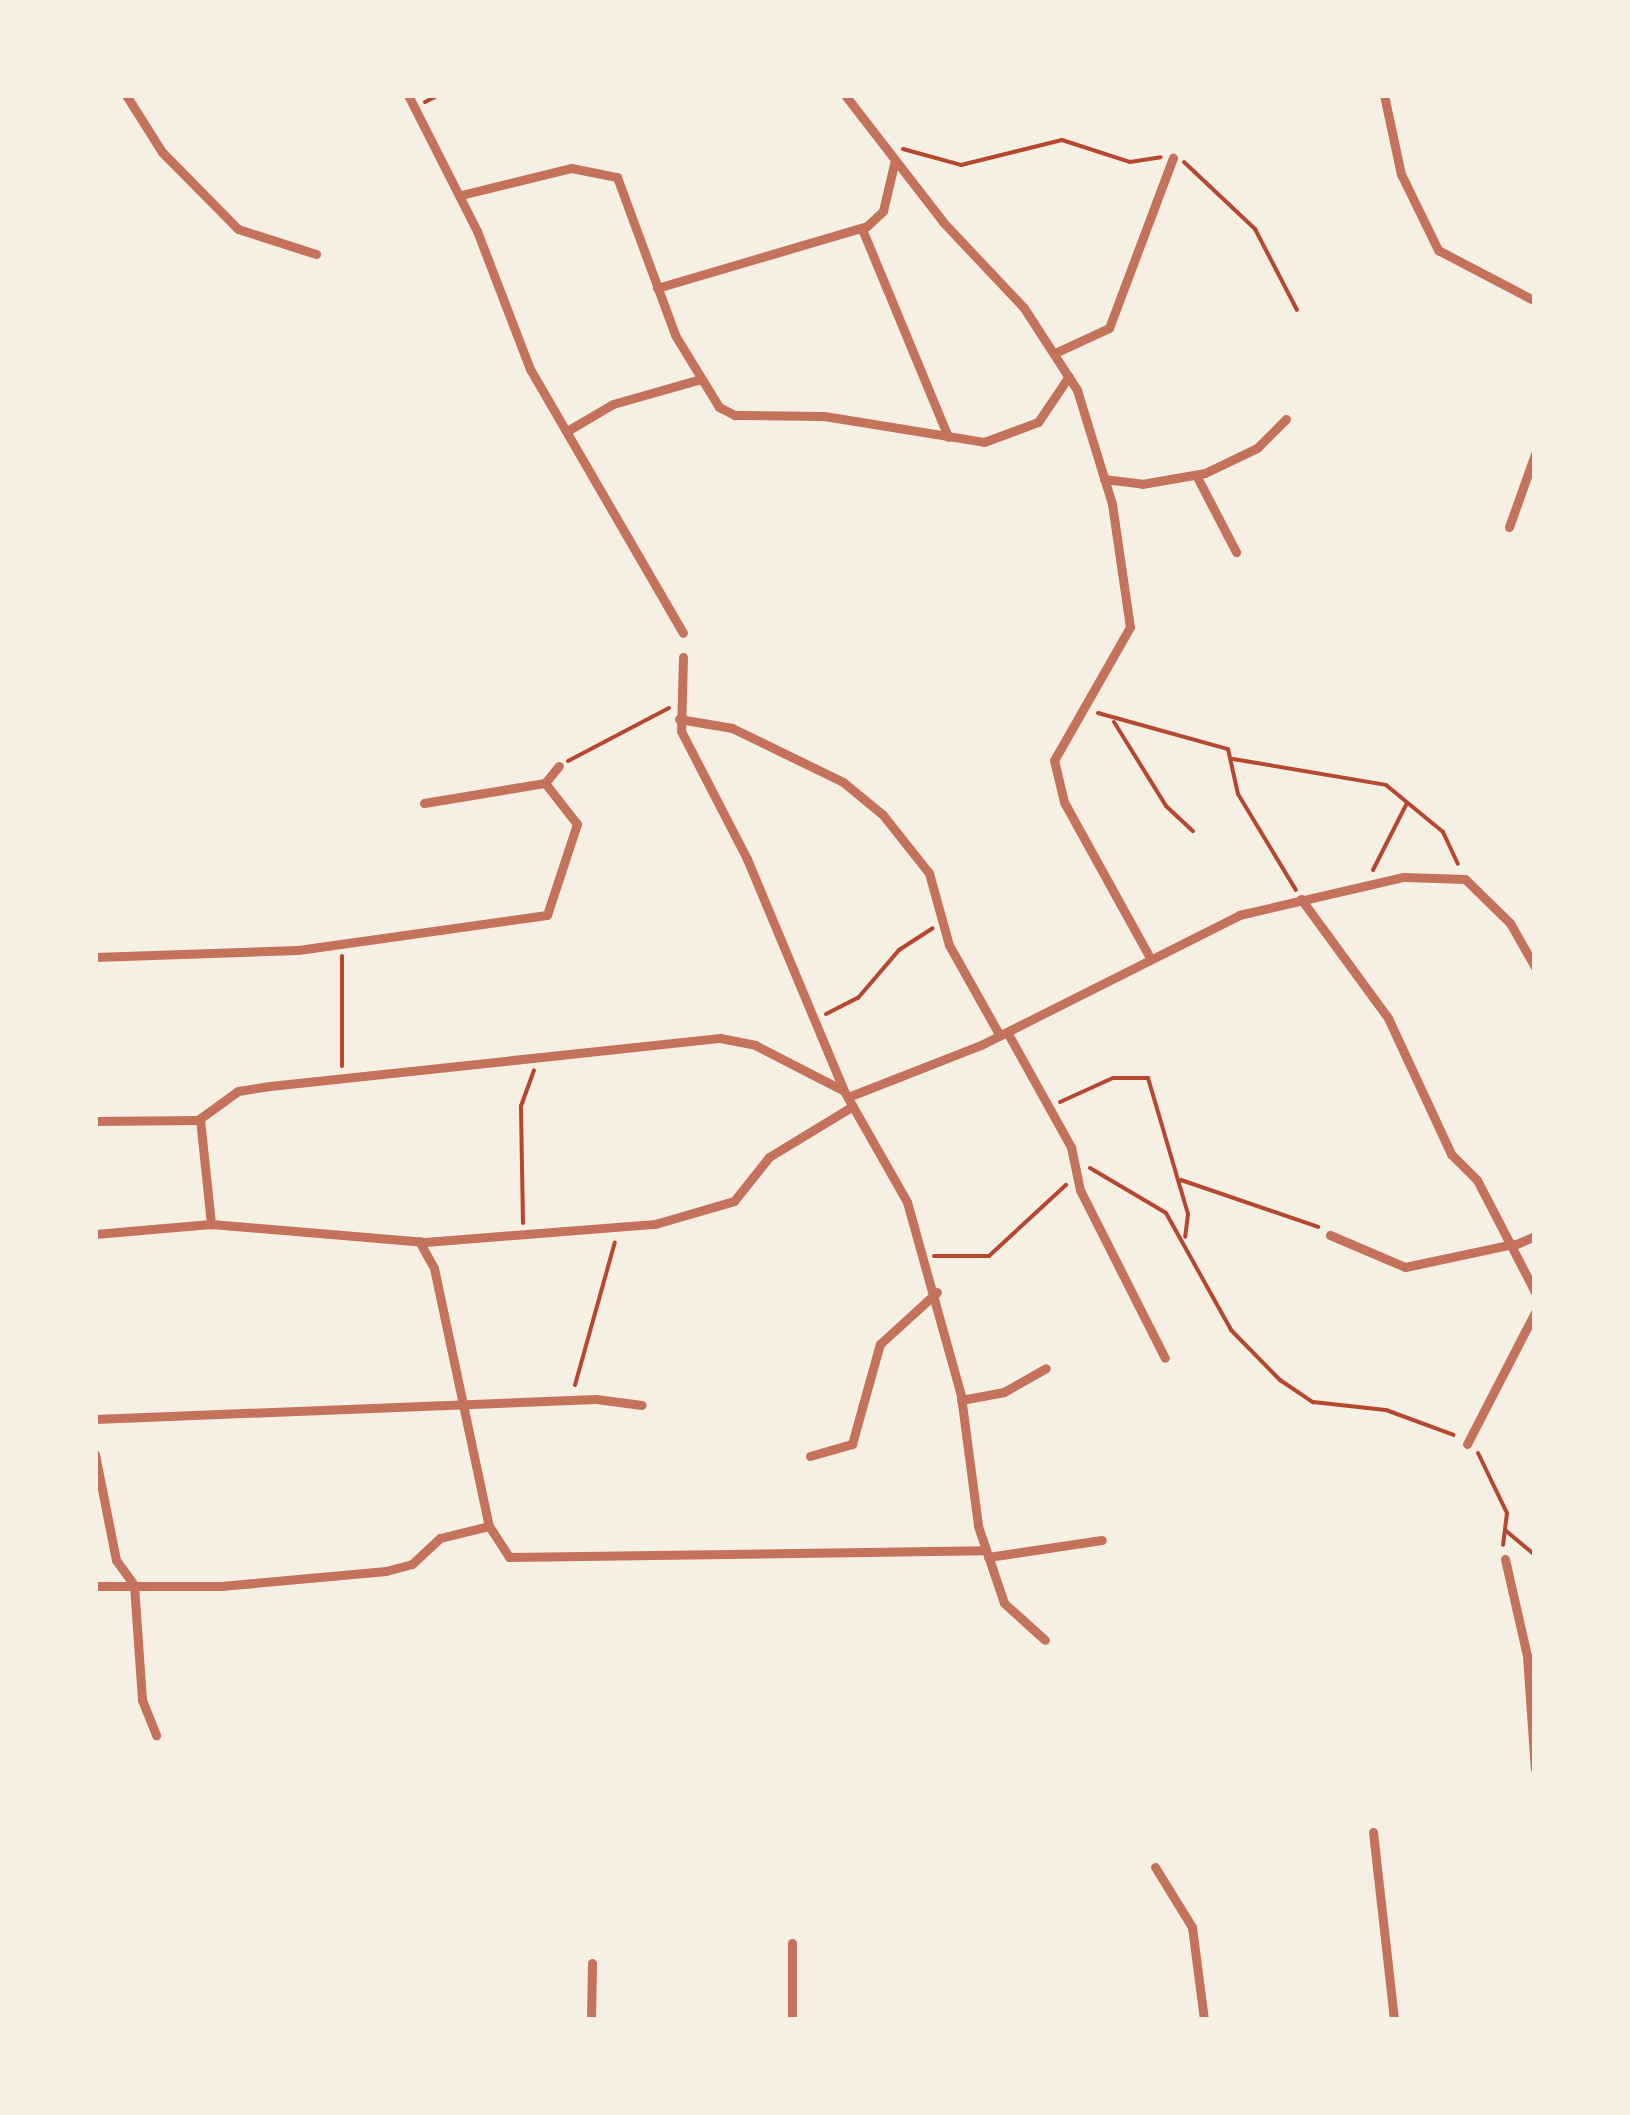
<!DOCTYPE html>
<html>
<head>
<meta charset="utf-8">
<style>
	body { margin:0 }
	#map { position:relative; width:1630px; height:2115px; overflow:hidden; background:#f6efe4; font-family:Montserrat,sans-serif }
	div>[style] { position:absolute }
	.path>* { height:4px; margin:-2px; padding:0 2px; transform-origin:2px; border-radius:2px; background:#b5482f }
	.minor>* { height:9px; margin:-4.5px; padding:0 4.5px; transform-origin:4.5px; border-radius:4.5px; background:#c5725c }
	span { translate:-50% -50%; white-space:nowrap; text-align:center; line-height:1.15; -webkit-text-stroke:10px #f6efe4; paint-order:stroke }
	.frame { position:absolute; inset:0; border:98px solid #f6efe4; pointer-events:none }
</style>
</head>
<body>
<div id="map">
	<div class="path">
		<i style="left:425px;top:102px;width:16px;rotate:-27deg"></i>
		<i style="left:903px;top:149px;width:60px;rotate:15.4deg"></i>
		<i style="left:961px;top:165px;width:104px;rotate:-13.9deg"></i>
		<i style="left:1062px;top:140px;width:71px;rotate:17.9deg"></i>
		<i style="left:1130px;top:162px;width:31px;rotate:-9deg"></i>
		<i style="left:1184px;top:162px;width:98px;rotate:43.3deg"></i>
		<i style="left:1255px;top:229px;width:91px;rotate:62.6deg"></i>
		<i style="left:1098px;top:713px;width:135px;rotate:15.5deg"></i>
		<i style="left:1228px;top:749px;width:46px;rotate:77.5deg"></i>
		<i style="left:1238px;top:794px;width:112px;rotate:58.9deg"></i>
		<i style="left:1114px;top:722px;width:99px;rotate:58.2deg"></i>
		<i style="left:1166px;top:806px;width:37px;rotate:43deg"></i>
		<i style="left:1233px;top:759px;width:155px;rotate:9.6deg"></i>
		<i style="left:1386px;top:785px;width:74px;rotate:39.5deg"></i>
		<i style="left:1443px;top:832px;width:35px;rotate:65deg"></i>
		<i style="left:568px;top:761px;width:114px;rotate:-27.7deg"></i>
		<i style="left:1373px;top:870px;width:75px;rotate:-63.1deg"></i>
		<i style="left:342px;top:956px;width:110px;rotate:90deg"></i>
		<i style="left:826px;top:1014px;width:36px;rotate:-27deg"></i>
		<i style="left:858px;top:998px;width:63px;rotate:-49.5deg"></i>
		<i style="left:899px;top:950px;width:40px;rotate:-32.9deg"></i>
		<i style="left:1060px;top:1102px;width:58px;rotate:-24.4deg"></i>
		<i style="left:1113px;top:1078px;width:35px"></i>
		<i style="left:1148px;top:1078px;width:142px;rotate:73.6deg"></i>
		<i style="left:1188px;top:1214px;width:23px;rotate:97deg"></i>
		<i style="left:1090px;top:1168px;width:88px;rotate:30.6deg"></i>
		<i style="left:1166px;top:1213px;width:134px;rotate:60.9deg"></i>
		<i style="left:1231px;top:1330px;width:70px;rotate:45.6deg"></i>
		<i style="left:1280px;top:1380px;width:40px;rotate:34deg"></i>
		<i style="left:1313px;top:1402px;width:73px;rotate:6.3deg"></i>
		<i style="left:1386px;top:1410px;width:72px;rotate:20.2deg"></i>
		<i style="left:1181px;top:1180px;width:145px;rotate:18.9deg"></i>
		<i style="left:523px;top:1223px;width:117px;rotate:-91deg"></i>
		<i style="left:521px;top:1106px;width:38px;rotate:-70deg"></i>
		<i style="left:934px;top:1256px;width:55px"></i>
		<i style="left:989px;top:1256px;width:105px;rotate:-42.7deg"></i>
		<i style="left:575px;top:1385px;width:148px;rotate:-74.4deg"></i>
		<i style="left:1478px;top:1453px;width:67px;rotate:64.2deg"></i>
		<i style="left:1507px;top:1513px;width:32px;rotate:97deg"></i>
		<i style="left:1505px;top:1530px;width:39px;rotate:40deg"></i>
	</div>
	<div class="minor">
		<i style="left:126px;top:95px;width:67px;rotate:57.7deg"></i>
		<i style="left:162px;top:152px;width:108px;rotate:45.4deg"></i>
		<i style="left:238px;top:229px;width:82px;rotate:17.8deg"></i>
		<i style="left:408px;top:95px;width:153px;rotate:63.1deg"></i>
		<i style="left:477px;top:231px;width:148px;rotate:69deg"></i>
		<i style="left:530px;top:369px;width:305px;rotate:59.9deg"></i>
		<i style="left:845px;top:95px;width:160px;rotate:52.3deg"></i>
		<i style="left:943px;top:222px;width:118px;rotate:46.7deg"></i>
		<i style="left:1024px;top:308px;width:98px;rotate:57.1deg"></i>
		<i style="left:1077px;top:390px;width:119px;rotate:72.9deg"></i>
		<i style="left:1112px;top:504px;width:124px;rotate:81.7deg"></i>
		<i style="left:1130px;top:627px;width:153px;rotate:119.7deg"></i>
		<i style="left:1054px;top:760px;width:43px;rotate:76.6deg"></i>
		<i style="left:1064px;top:802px;width:176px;rotate:61.1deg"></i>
		<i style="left:1384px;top:95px;width:81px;rotate:77.9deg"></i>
		<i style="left:1401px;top:174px;width:85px;rotate:64deg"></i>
		<i style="left:1438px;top:250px;width:110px;rotate:27.7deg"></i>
		<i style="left:461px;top:195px;width:113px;rotate:-13.8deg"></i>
		<i style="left:571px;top:168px;width:47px;rotate:11.1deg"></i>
		<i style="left:617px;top:177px;width:168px;rotate:69.8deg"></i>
		<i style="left:675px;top:335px;width:84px;rotate:58.6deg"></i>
		<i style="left:719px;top:407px;width:18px;rotate:27deg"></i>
		<i style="left:735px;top:415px;width:89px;rotate:0.6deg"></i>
		<i style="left:824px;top:416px;width:162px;rotate:9.2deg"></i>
		<i style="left:984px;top:442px;width:58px;rotate:-20.3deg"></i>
		<i style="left:1038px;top:422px;width:55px;rotate:-56deg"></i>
		<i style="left:862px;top:229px;width:225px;rotate:67.5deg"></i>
		<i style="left:657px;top:288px;width:219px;rotate:-16.4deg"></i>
		<i style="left:867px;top:226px;width:22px;rotate:-43deg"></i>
		<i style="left:883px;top:211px;width:52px;rotate:-76.8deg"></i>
		<i style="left:1057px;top:352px;width:57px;rotate:-24.8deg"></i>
		<i style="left:1109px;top:328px;width:182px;rotate:-69.4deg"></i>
		<i style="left:567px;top:431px;width:53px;rotate:-30.4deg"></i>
		<i style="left:613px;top:404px;width:91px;rotate:-15.9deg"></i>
		<i style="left:1196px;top:475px;width:87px;rotate:62.5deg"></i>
		<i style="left:1104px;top:479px;width:38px;rotate:7deg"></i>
		<i style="left:1142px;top:484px;width:64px;rotate:-9.9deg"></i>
		<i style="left:1205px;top:473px;width:58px;rotate:-25.7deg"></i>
		<i style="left:1257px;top:448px;width:41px;rotate:-45deg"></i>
		<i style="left:1509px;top:527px;width:77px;rotate:-70.4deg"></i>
		<i style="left:683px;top:657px;width:74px;rotate:91.5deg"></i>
		<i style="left:681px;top:731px;width:144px;rotate:62.7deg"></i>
		<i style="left:747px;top:859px;width:251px;rotate:67.3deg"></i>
		<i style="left:844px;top:1091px;width:128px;rotate:60.4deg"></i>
		<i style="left:907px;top:1202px;width:201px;rotate:74.4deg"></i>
		<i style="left:961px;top:1396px;width:131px;rotate:82.5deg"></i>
		<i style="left:978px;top:1526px;width:81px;rotate:71.3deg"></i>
		<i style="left:1004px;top:1603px;width:55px;rotate:42.1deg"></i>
		<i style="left:679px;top:719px;width:54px;rotate:9.6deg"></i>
		<i style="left:732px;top:728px;width:123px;rotate:25.9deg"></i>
		<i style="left:843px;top:782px;width:52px;rotate:39.5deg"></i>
		<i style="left:883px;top:815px;width:74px;rotate:51.6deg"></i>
		<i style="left:929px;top:873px;width:75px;rotate:74.5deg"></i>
		<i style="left:949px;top:945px;width:104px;rotate:60.7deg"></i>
		<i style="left:424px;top:803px;width:123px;rotate:-9.4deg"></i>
		<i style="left:1301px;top:899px;width:147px;rotate:53.8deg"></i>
		<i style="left:1388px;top:1018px;width:150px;rotate:65.1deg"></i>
		<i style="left:1451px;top:1154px;width:37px;rotate:45deg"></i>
		<i style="left:1477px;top:1180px;width:126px;rotate:62.6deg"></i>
		<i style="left:95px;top:957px;width:203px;rotate:-2deg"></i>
		<i style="left:298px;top:950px;width:251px;rotate:-8deg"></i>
		<i style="left:547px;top:915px;width:96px;rotate:-71.8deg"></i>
		<i style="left:577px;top:824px;width:52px;rotate:-128deg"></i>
		<i style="left:545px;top:783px;width:22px;rotate:-51deg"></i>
		<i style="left:1007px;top:1032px;width:132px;rotate:60.9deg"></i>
		<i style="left:1071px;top:1147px;width:44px;rotate:78.2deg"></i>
		<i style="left:1080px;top:1190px;width:188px;rotate:63.2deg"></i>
		<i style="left:848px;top:1097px;width:143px;rotate:-21.4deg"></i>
		<i style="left:981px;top:1045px;width:289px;rotate:-26.7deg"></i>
		<i style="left:1239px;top:915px;width:169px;rotate:-13deg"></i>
		<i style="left:1404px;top:877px;width:61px;rotate:1.9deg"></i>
		<i style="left:1465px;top:879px;width:63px;rotate:44.4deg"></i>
		<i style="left:1510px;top:923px;width:51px;rotate:60.4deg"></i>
		<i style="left:200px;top:1119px;width:106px;rotate:84deg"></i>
		<i style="left:95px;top:1121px;width:103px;rotate:-0.6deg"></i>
		<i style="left:198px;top:1120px;width:49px;rotate:-35.9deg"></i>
		<i style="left:238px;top:1091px;width:32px;rotate:-9deg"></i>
		<i style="left:270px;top:1086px;width:453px;rotate:-6.1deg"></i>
		<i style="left:720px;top:1038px;width:36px;rotate:11deg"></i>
		<i style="left:755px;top:1045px;width:100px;rotate:27.3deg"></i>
		<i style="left:95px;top:1234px;width:116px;rotate:-4.9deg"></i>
		<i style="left:211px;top:1224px;width:215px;rotate:4.8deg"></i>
		<i style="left:425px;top:1242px;width:231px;rotate:-4.5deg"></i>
		<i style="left:655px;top:1224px;width:82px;rotate:-16.2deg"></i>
		<i style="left:734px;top:1201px;width:56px;rotate:-51.5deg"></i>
		<i style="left:769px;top:1157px;width:98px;rotate:-31.3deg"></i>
		<i style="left:1330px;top:1235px;width:82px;rotate:23.1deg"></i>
		<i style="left:1405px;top:1267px;width:110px;rotate:-12deg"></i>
		<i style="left:419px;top:1241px;width:31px;rotate:61deg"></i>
		<i style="left:434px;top:1268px;width:264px;rotate:78deg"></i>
		<i style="left:489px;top:1526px;width:37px;rotate:57deg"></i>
		<i style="left:509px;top:1557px;width:477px;rotate:-0.8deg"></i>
		<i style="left:1514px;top:1245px;width:23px;rotate:-23deg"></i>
		<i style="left:961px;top:1400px;width:44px;rotate:-10.5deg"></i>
		<i style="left:1004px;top:1392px;width:48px;rotate:-29.7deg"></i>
		<i style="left:95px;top:1419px;width:501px;rotate:-2.29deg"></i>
		<i style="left:596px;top:1399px;width:46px;rotate:7.4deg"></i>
		<i style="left:1467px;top:1444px;width:148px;rotate:-62.7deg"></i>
		<i style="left:95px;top:1454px;width:108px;rotate:78.8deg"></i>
		<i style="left:116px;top:1560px;width:31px;rotate:54deg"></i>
		<i style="left:134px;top:1585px;width:115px;rotate:86deg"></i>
		<i style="left:142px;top:1700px;width:38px;rotate:68deg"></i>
		<i style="left:810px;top:1456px;width:44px;rotate:-15.9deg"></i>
		<i style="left:852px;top:1444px;width:104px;rotate:-74.4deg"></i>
		<i style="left:880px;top:1344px;width:77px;rotate:-42.4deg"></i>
		<i style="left:988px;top:1557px;width:115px;rotate:-8.5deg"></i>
		<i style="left:1505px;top:1559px;width:99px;rotate:77.2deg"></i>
		<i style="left:1527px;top:1656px;width:113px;rotate:86deg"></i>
		<i style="left:95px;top:1586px;width:126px"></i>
		<i style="left:221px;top:1586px;width:166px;rotate:-5.2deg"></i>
		<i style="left:386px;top:1571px;width:27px;rotate:-15deg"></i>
		<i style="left:412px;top:1564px;width:38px;rotate:-43deg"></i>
		<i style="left:440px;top:1538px;width:50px;rotate:-13.8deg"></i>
		<i style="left:1373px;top:1832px;width:189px;rotate:83.6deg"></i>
		<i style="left:1155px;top:1867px;width:70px;rotate:58.3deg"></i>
		<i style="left:1192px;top:1927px;width:94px;rotate:82.6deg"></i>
		<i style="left:591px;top:2020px;width:57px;rotate:-89deg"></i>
		<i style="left:792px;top:2020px;width:77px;rotate:-90deg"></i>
	</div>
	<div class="frame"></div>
</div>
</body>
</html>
